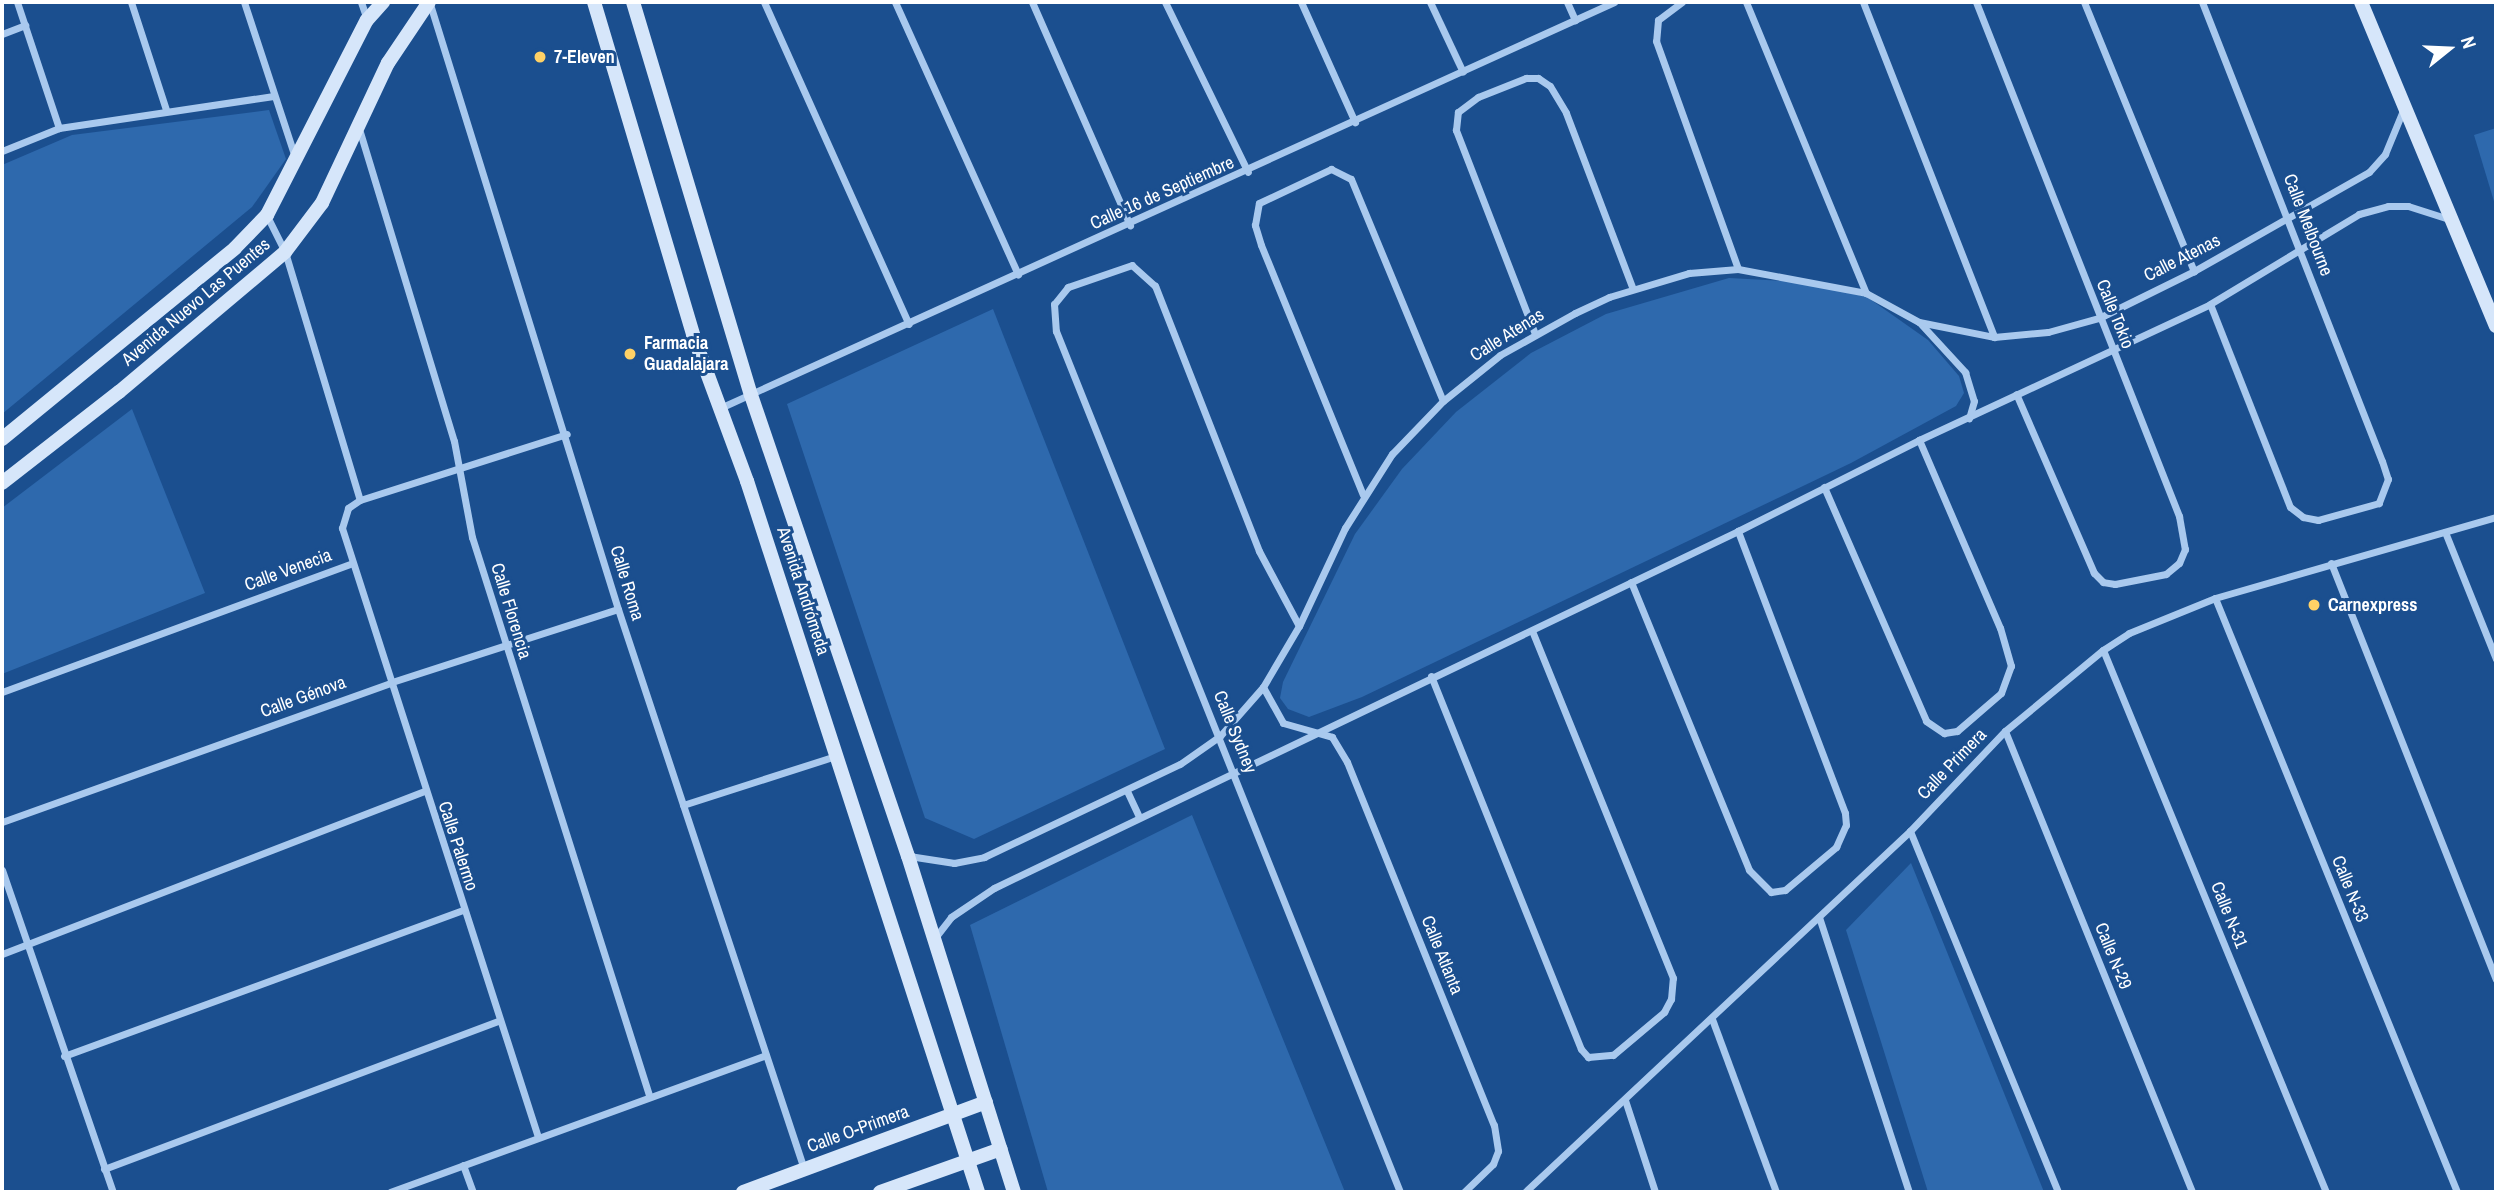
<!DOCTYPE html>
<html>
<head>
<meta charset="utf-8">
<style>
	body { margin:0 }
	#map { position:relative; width:2498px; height:1194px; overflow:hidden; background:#1b4f8f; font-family:"Archivo Narrow",sans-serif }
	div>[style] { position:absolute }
	.green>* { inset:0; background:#2e69ad }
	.street>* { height:7px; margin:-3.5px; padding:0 3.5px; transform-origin:3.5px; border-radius:3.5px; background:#a9c9ee }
	.secondary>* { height:14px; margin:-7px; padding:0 7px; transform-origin:7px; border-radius:7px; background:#d6e6fa }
	.dots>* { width:19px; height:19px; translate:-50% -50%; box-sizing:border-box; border:4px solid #1b4f8f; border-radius:50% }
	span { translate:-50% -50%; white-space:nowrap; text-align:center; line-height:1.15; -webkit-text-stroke:6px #1b4f8f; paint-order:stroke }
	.poi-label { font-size:18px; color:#fff; font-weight:700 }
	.left { translate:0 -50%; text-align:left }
	.street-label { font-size:18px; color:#fff }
	.frame { position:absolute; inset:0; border:4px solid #fff; pointer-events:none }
	.north { position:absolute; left:2414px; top:14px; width:70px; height:70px; -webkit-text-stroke:5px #1b4f8f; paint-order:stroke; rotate:72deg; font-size:19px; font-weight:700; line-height:28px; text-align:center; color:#fff }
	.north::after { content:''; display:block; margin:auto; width:24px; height:32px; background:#fff; clip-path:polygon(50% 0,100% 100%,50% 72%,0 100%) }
</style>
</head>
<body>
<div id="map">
	<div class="green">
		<i style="clip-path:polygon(269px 110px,286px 159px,252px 207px,2px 414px,2px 165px,72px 135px)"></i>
		<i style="clip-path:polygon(2496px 128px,2496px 208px,2474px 135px)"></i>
		<i style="clip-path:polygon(1729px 278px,1802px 282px,1867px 297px,1928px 340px,1959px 376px,1964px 393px,1956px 406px,1851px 463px,1362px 697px,1309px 717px,1288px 709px,1280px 698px,1283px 682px,1355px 534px,1402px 469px,1456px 412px,1531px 353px,1606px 314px)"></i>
		<i style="clip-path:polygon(993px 309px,1165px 749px,974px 839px,925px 818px,787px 404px)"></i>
		<i style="clip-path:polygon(132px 409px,205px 593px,2px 674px,2px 508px)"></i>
		<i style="clip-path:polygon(1192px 815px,1345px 1192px,1048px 1192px,970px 925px)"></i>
		<i style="clip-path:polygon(1911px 863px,2044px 1192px,1928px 1192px,1846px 930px)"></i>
	</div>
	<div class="street">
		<i style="left:17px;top:2px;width:133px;rotate:71.6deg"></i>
		<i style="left:131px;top:2px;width:114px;rotate:72deg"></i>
		<i style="left:244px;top:2px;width:163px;rotate:71.8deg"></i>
		<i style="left:361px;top:2px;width:18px;rotate:71deg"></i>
		<i style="left:764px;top:2px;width:353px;rotate:65.8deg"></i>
		<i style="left:895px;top:2px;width:299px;rotate:65.7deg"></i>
		<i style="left:1032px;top:2px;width:244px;rotate:66.3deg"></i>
		<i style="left:1165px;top:2px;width:189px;rotate:64deg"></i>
		<i style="left:1301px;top:2px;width:132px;rotate:65.8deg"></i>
		<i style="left:1430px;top:2px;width:77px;rotate:64.8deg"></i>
		<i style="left:1567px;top:2px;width:20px;rotate:66deg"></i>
		<i style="left:1682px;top:2px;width:30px;rotate:143deg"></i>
		<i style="left:1658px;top:20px;width:21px;rotate:95deg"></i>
		<i style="left:1656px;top:41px;width:242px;rotate:70.2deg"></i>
		<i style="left:1746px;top:2px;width:315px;rotate:67.6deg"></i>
		<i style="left:1863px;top:2px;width:360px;rotate:68.6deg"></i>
		<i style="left:1976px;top:2px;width:553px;rotate:68.45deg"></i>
		<i style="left:2179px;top:516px;width:34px;rotate:80deg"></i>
		<i style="left:2185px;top:549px;width:15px;rotate:113deg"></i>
		<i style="left:2179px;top:563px;width:17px;rotate:140deg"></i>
		<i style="left:2166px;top:574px;width:52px;rotate:168.9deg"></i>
		<i style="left:2115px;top:584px;width:12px;rotate:-171deg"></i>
		<i style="left:2103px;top:582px;width:13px;rotate:-135deg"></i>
		<i style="left:2094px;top:573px;width:195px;rotate:-113.5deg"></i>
		<i style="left:2084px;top:2px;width:291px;rotate:67.8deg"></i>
		<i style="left:2202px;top:2px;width:493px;rotate:68.6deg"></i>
		<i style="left:2382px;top:461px;width:19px;rotate:72deg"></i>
		<i style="left:2388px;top:479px;width:26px;rotate:111deg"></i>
		<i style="left:2379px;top:503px;width:63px;rotate:164.4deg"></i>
		<i style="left:2318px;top:520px;width:15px;rotate:-169deg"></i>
		<i style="left:2303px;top:517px;width:16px;rotate:-142deg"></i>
		<i style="left:2290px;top:507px;width:218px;rotate:-111.5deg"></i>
		<i style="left:430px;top:4px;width:634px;rotate:72.74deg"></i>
		<i style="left:618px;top:609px;width:590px;rotate:71.63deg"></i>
		<i style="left:2px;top:34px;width:25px;rotate:-21deg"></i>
		<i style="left:360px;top:132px;width:323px;rotate:73.1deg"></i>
		<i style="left:454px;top:441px;width:98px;rotate:79.4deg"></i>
		<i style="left:472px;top:537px;width:585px;rotate:72.4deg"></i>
		<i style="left:2px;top:151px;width:61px;rotate:-22deg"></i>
		<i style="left:59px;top:128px;width:217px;rotate:-8.5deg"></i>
		<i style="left:267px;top:216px;width:40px;rotate:63.4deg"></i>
		<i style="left:285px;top:252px;width:259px;rotate:73.2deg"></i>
		<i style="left:1920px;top:323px;width:67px;rotate:47.4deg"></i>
		<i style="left:1965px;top:372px;width:30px;rotate:73deg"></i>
		<i style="left:1974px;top:401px;width:18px;rotate:106deg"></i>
		<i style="left:1535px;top:334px;width:219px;rotate:-111.2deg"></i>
		<i style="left:1456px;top:130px;width:18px;rotate:-84deg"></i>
		<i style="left:1458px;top:112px;width:25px;rotate:-37deg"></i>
		<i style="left:1478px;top:97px;width:52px;rotate:-21.6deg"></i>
		<i style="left:1526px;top:78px;width:12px"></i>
		<i style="left:1538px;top:78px;width:14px;rotate:34deg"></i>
		<i style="left:1550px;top:86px;width:31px;rotate:59deg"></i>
		<i style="left:1566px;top:113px;width:188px;rotate:69.2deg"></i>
		<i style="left:720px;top:408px;width:982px;rotate:-24.42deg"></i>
		<i style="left:1824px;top:487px;width:255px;rotate:66.4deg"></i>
		<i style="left:1926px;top:721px;width:22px;rotate:34deg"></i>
		<i style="left:1944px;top:733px;width:13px;rotate:-9deg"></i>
		<i style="left:1957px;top:731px;width:58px;rotate:-40.8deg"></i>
		<i style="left:2001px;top:693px;width:29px;rotate:-70deg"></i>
		<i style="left:2011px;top:666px;width:40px;rotate:-106deg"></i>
		<i style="left:2000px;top:628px;width:205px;rotate:-113.3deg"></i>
		<i style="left:1363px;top:495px;width:270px;rotate:-112.2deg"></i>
		<i style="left:1261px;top:245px;width:21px;rotate:-107deg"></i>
		<i style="left:1255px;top:225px;width:22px;rotate:-80deg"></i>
		<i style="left:1259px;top:203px;width:80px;rotate:-25.3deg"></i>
		<i style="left:1331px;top:169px;width:22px;rotate:27deg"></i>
		<i style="left:1351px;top:179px;width:240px;rotate:67.5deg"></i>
		<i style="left:2445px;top:532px;width:137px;rotate:68.1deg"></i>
		<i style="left:2331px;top:563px;width:448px;rotate:68.4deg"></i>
		<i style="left:1631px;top:582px;width:311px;rotate:67.7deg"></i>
		<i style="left:1749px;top:870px;width:31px;rotate:45deg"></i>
		<i style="left:1771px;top:892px;width:14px;rotate:-8deg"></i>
		<i style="left:1785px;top:890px;width:67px;rotate:-40.1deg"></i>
		<i style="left:1836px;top:847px;width:24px;rotate:-66deg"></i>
		<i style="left:1846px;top:825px;width:12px;rotate:-95deg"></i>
		<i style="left:1845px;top:813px;width:302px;rotate:-110.8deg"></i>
		<i style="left:2215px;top:598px;width:641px;rotate:67.83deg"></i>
		<i style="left:1299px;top:626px;width:85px;rotate:-118.1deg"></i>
		<i style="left:1259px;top:551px;width:285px;rotate:-111.4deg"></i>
		<i style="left:1155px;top:286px;width:31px;rotate:-138deg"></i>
		<i style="left:1132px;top:265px;width:68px;rotate:161deg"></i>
		<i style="left:1068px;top:287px;width:22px;rotate:129deg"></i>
		<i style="left:1054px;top:304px;width:27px;rotate:86deg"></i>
		<i style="left:1056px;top:331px;width:927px;rotate:68.22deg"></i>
		<i style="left:2103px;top:650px;width:586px;rotate:67.64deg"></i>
		<i style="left:1431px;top:676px;width:402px;rotate:68.1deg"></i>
		<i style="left:1581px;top:1049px;width:11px;rotate:49deg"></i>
		<i style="left:1588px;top:1057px;width:25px;rotate:-5deg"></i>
		<i style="left:1613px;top:1055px;width:67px;rotate:-40.1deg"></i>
		<i style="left:1664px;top:1012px;width:15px;rotate:-62deg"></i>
		<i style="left:1671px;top:999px;width:21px;rotate:-85deg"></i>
		<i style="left:1673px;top:978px;width:375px;rotate:-112.1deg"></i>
		<i style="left:1263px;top:687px;width:41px;rotate:60.9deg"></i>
		<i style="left:1283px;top:723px;width:51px;rotate:15.9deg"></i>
		<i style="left:1332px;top:737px;width:29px;rotate:59deg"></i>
		<i style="left:1347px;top:762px;width:392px;rotate:68deg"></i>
		<i style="left:1494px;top:1125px;width:26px;rotate:81deg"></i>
		<i style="left:1498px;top:1151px;width:14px;rotate:111deg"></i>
		<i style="left:1493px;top:1164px;width:40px;rotate:136deg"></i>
		<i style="left:2px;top:692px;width:373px;rotate:-20.2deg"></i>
		<i style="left:2005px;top:731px;width:497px;rotate:67.9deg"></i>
		<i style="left:1127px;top:791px;width:29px;rotate:65deg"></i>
		<i style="left:683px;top:805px;width:161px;rotate:-17.8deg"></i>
		<i style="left:2px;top:822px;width:414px;rotate:-19.7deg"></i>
		<i style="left:392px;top:682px;width:237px;rotate:-17.9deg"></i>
		<i style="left:1910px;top:831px;width:390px;rotate:67.7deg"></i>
		<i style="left:909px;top:856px;width:46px;rotate:8.8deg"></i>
		<i style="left:954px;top:863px;width:31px;rotate:-11deg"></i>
		<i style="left:984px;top:857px;width:217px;rotate:-25.4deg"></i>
		<i style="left:1180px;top:764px;width:49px;rotate:-35deg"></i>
		<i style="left:1220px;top:736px;width:65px;rotate:-48.7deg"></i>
		<i style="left:1263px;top:687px;width:71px;rotate:-59.5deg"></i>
		<i style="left:1299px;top:626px;width:108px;rotate:-64.9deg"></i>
		<i style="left:1345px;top:528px;width:88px;rotate:-57.6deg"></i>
		<i style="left:1392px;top:454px;width:74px;rotate:-46.1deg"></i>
		<i style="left:1443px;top:401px;width:73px;rotate:-38.9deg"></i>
		<i style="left:1500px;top:355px;width:86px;rotate:-29.2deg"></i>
		<i style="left:1575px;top:313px;width:38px;rotate:-25deg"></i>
		<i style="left:1609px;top:297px;width:84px;rotate:-16.7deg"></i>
		<i style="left:1689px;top:273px;width:49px;rotate:-4.7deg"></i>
		<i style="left:1738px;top:269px;width:130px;rotate:10.6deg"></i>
		<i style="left:1866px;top:293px;width:60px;rotate:28.7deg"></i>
		<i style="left:1919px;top:322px;width:76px;rotate:11.3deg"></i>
		<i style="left:1994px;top:337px;width:54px;rotate:-5.3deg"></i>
		<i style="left:2048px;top:332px;width:53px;rotate:-15.4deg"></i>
		<i style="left:2099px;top:318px;width:106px;rotate:-26.3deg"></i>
		<i style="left:2194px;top:271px;width:201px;rotate:-29.5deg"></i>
		<i style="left:2369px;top:172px;width:24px;rotate:-48deg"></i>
		<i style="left:2385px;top:154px;width:50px;rotate:-67.6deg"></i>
		<i style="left:2px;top:870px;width:341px;rotate:71deg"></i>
		<i style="left:1819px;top:917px;width:289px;rotate:71.9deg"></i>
		<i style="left:934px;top:939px;width:28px;rotate:-52deg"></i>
		<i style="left:951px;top:917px;width:52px;rotate:-34deg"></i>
		<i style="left:994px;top:888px;width:825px;rotate:-25.63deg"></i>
		<i style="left:1738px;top:531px;width:203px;rotate:-26.7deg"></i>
		<i style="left:1919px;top:440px;width:321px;rotate:-25deg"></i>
		<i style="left:2210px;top:304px;width:174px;rotate:-31.1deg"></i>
		<i style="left:2359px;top:214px;width:30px;rotate:-15deg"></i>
		<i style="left:2388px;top:206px;width:20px"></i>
		<i style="left:2408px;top:206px;width:46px;rotate:17.7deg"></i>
		<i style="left:2px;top:954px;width:452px;rotate:-21.1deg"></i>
		<i style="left:1712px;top:1019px;width:184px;rotate:69.7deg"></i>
		<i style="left:64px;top:1056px;width:424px;rotate:-20.1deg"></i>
		<i style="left:1625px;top:1100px;width:97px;rotate:71.9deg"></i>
		<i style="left:538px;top:1137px;width:640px;rotate:-107.84deg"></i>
		<i style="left:342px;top:528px;width:21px;rotate:-73deg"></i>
		<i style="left:348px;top:508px;width:14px;rotate:-34deg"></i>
		<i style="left:360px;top:500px;width:217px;rotate:-17.7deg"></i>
		<i style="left:463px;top:1165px;width:29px;rotate:70deg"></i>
		<i style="left:104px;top:1169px;width:423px;rotate:-20.6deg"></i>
		<i style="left:390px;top:1192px;width:400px;rotate:-20deg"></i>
		<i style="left:1525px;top:1192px;width:528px;rotate:-43.16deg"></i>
		<i style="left:1910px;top:831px;width:138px;rotate:-46.5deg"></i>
		<i style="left:2005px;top:731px;width:127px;rotate:-39.6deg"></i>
		<i style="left:2103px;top:650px;width:31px;rotate:-33deg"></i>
		<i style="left:2129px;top:633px;width:93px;rotate:-22.1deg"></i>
		<i style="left:2215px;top:598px;width:292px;rotate:-16.1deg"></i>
	</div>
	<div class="secondary">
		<i style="left:594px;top:2px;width:347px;rotate:73.4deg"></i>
		<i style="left:693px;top:335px;width:156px;rotate:69.7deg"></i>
		<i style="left:747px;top:481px;width:748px;rotate:72deg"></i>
		<i style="left:633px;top:2px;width:410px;rotate:73.3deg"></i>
		<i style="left:751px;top:395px;width:487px;rotate:71.2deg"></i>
		<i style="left:908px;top:856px;width:352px;rotate:72.5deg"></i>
		<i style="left:2361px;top:2px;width:351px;rotate:67.4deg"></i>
		<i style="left:2px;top:439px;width:301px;rotate:-39.3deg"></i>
		<i style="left:235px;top:248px;width:46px;rotate:-45.9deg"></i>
		<i style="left:267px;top:215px;width:219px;rotate:-62.9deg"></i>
		<i style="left:367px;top:20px;width:24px;rotate:-48deg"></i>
		<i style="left:2px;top:483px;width:148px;rotate:-37.9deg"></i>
		<i style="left:119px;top:392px;width:217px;rotate:-40.1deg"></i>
		<i style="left:285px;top:252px;width:61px;rotate:-52.9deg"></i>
		<i style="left:322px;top:203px;width:155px;rotate:-64.8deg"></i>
		<i style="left:388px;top:63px;width:73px;rotate:-56.1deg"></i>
		<i style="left:743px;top:1192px;width:259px;rotate:-20.3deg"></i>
		<i style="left:880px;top:1192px;width:128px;rotate:-19.6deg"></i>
	</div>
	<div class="dots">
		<i style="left:540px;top:57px;background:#ffd166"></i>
		<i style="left:630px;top:354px;background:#ffd166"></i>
		<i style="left:2314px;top:605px;background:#ffd166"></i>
	</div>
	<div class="poi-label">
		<span class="left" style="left:554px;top:57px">7-Eleven</span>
		<span class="left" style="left:644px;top:354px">Farmacia<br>Guadalajara</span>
		<span class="left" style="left:2328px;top:605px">Carnexpress</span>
	</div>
	<div class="street-label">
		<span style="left:1162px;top:193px;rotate:-24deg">Calle 16 de Septiembre</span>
		<span style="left:2308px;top:225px;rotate:69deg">Calle Melbourne</span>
		<span style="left:2182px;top:258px;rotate:-27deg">Calle Atenas</span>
		<span style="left:196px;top:302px;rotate:-40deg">Avenida Nuevo Las Puentes</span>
		<span style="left:2115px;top:314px;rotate:68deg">Calle Tokio</span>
		<span style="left:1507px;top:335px;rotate:-32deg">Calle Atenas</span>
		<span style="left:288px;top:570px;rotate:-20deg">Calle Venecia</span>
		<span style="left:627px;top:583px;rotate:73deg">Calle Roma</span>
		<span style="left:803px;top:591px;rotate:72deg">Avenida Andrómeda</span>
		<span style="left:511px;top:611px;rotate:73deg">Calle Florencia</span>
		<span style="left:303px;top:697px;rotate:-20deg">Calle Génova</span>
		<span style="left:1235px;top:732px;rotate:68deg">Calle Sydney</span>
		<span style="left:1952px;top:764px;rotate:-46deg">Calle Primera</span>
		<span style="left:458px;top:846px;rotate:72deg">Calle Palermo</span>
		<span style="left:2350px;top:889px;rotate:68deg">Calle N-33</span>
		<span style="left:2229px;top:915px;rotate:68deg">Calle N-31</span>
		<span style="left:1442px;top:955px;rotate:68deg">Calle Atlanta</span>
		<span style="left:2113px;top:956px;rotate:68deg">Calle N-29</span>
		<span style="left:858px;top:1129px;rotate:-20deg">Calle O-Primera</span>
	</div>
	<div class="frame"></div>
	<div class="north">N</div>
</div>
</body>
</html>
